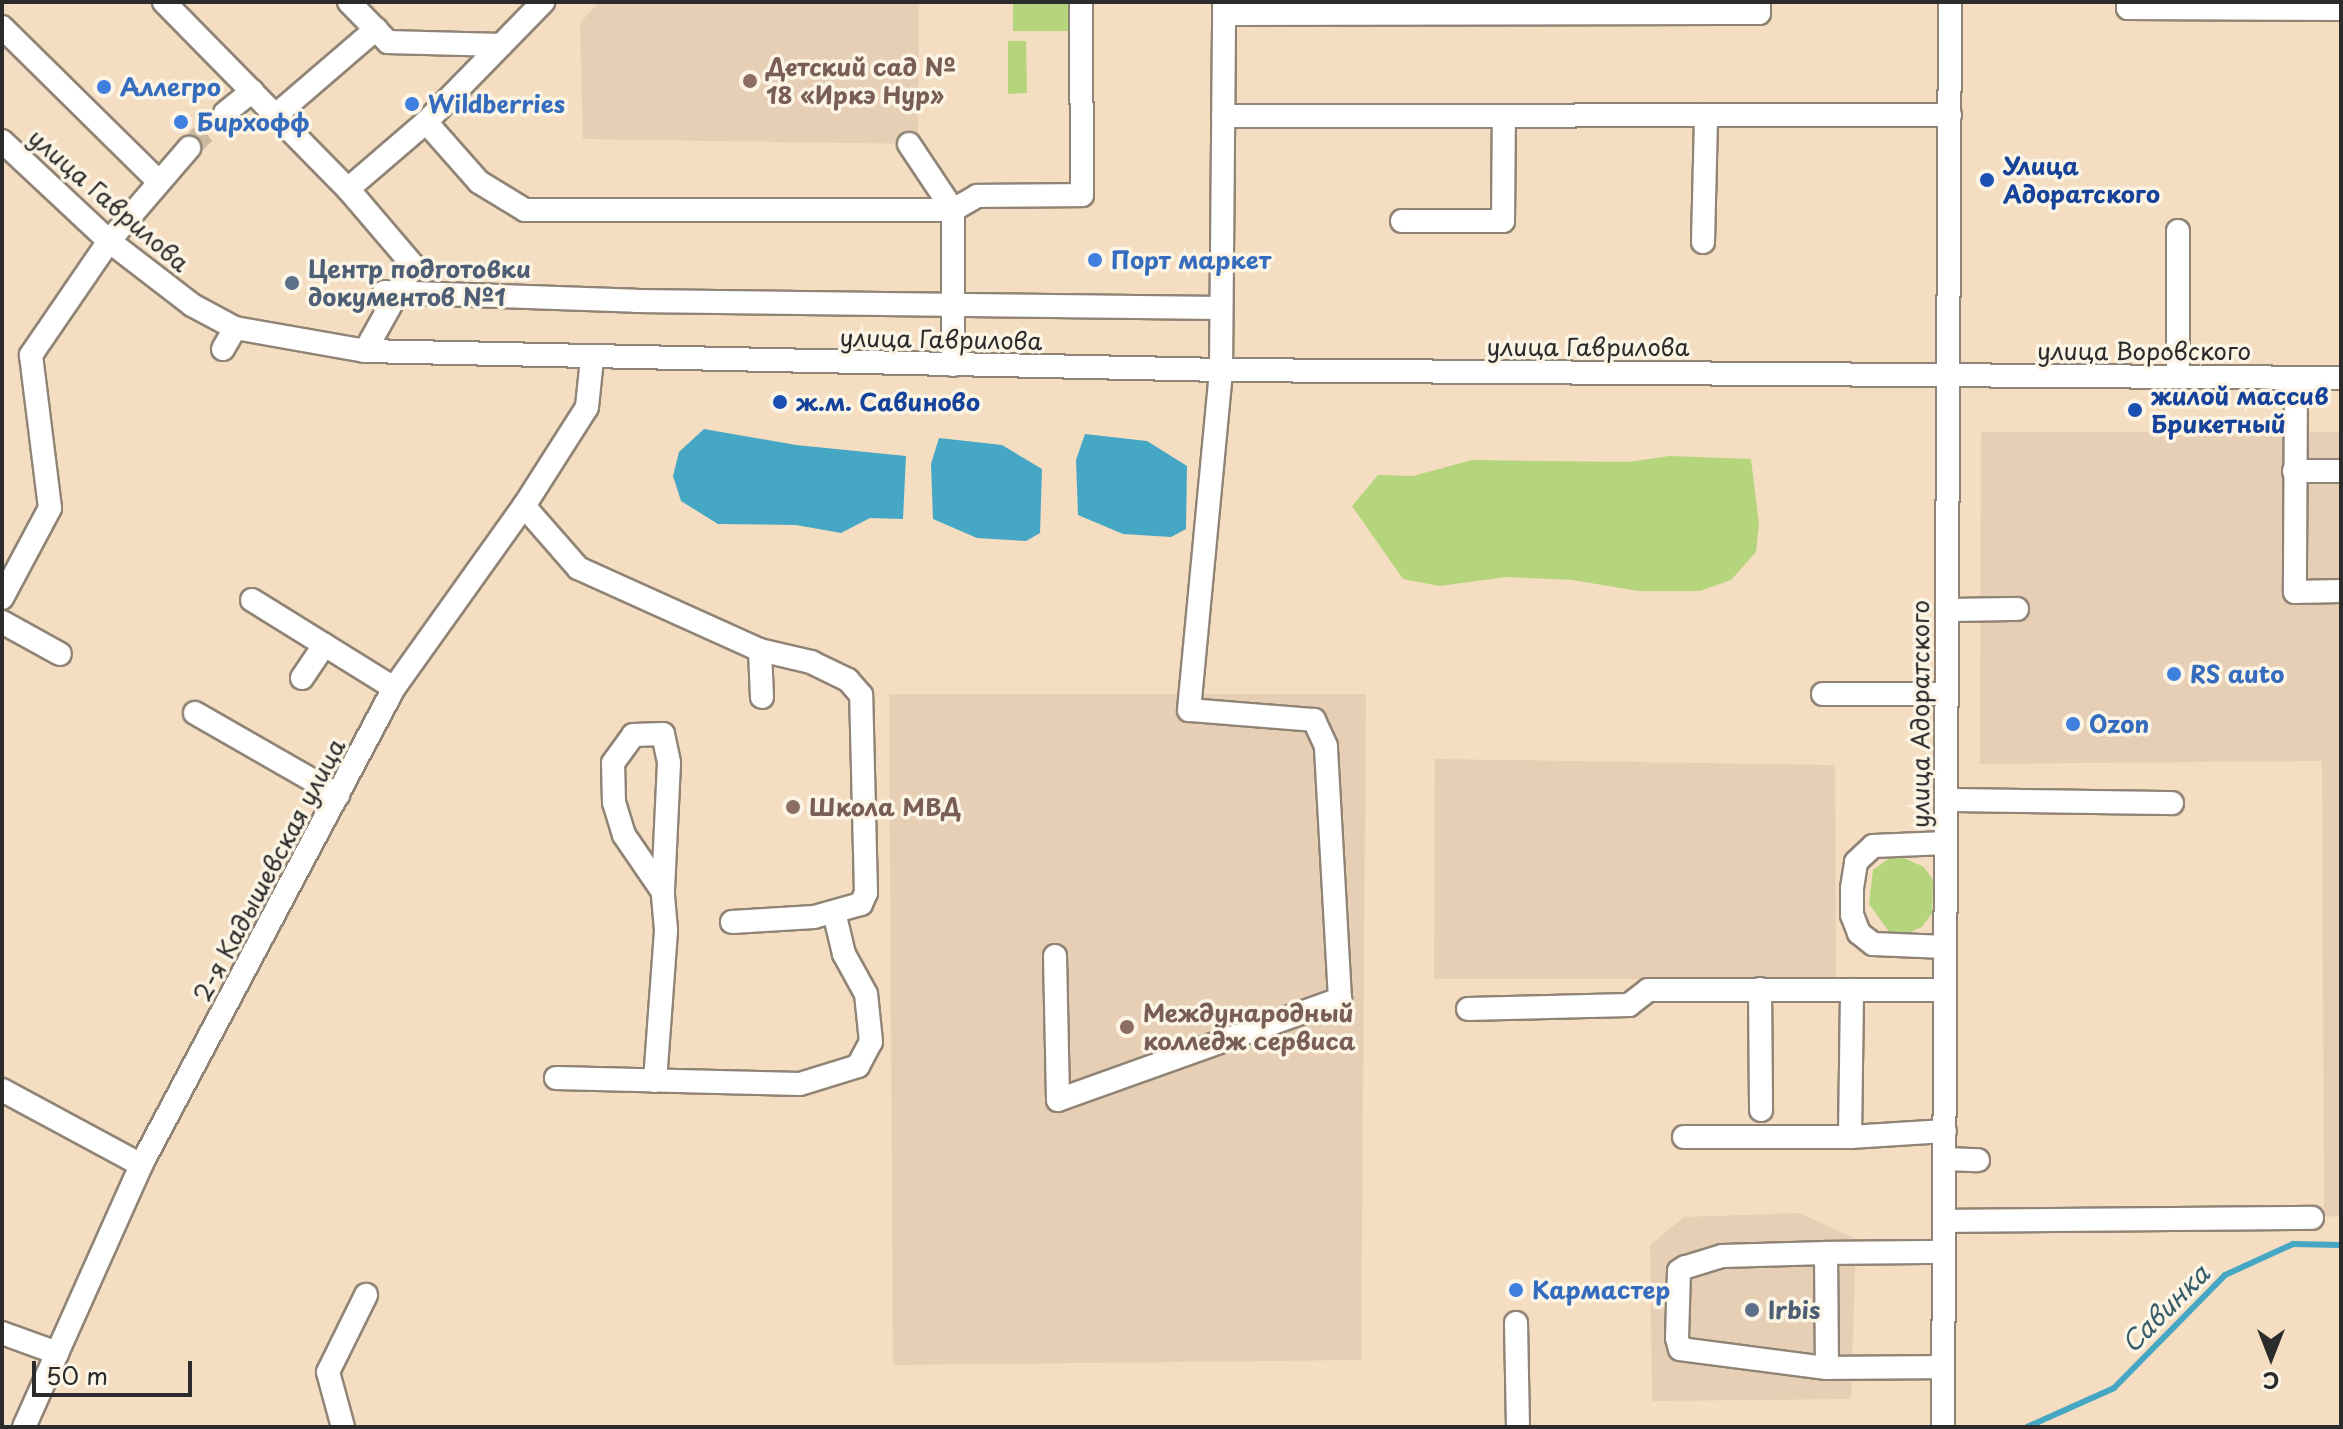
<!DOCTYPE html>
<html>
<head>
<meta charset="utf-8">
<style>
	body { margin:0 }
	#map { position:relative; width:2343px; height:1429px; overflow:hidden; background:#f4ddc0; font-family:"Playpen Sans",sans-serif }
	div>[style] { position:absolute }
	.built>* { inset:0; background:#e7cfb5 }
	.green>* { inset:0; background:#b5d57d }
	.water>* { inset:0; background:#46a7c5 }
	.stream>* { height:6px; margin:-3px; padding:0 3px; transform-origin:3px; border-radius:3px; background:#46a7c5 }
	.minor-tunnel>* { height:22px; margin-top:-11px; transform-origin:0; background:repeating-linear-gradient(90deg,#ccb9a2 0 22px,transparent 0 33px) }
	.roads { filter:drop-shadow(2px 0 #908476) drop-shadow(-2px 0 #908476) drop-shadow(0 2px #908476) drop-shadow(0 -2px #908476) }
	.minor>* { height:22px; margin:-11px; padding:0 11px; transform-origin:11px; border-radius:11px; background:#fff }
	.dots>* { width:22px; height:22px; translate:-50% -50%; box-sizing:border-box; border:4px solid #fcf5e5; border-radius:50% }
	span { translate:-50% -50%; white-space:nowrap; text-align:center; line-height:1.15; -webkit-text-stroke:7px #fcf5e5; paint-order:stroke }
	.education-label { font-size:24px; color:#785e54; font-weight:700 }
	.left { translate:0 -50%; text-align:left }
	.shop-label { font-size:24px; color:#366cbe; font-weight:700 }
	.transit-label { font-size:24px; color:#164399; font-weight:700 }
	.street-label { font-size:24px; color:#2b2b2b }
	.service-label { font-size:24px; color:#4e5e75; font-weight:700 }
	.water-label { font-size:26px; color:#365d69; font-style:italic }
	.frame { position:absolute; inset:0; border:4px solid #2b2b2b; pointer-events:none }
	.north { position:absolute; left:2231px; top:1317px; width:80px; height:80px; -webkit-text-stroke:6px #fcf5e5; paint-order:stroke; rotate:180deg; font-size:22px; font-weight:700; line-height:32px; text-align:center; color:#2b2b2b }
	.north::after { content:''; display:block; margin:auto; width:28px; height:36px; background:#2b2b2b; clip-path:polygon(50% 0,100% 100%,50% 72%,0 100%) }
	.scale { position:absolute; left:32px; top:1361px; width:160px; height:36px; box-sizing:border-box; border:4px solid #2b2b2b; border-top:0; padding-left:10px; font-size:24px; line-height:28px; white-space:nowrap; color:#2b2b2b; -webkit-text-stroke:6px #fcf5e5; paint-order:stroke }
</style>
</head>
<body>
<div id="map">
	<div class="built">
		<i style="clip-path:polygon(599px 2px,919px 3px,918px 144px,583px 139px,580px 23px)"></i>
		<i style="clip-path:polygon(1981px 432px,2341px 432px,2341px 1217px,2324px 1216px,2322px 761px,1980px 764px)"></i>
		<i style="clip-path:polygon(889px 694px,1366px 694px,1361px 1360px,893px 1365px)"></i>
		<i style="clip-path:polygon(1435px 759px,1835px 765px,1836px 979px,1434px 979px)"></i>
		<i style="clip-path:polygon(1799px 1213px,1856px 1239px,1851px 1399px,1652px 1401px,1650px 1245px,1684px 1217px)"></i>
	</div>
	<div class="green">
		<i style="clip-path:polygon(1013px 2px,1069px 2px,1069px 31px,1013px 31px)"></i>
		<i style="clip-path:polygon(1008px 41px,1026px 41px,1027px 93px,1008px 94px)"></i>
		<i style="clip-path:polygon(1669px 456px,1751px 459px,1759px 524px,1756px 552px,1731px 580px,1700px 591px,1639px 591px,1572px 580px,1506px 577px,1440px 586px,1403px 579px,1352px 506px,1378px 475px,1413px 476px,1472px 460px,1628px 462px)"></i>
		<i style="clip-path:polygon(1895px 854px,1924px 867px,1933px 880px,1932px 913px,1922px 927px,1906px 934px,1890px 933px,1869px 904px,1873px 870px)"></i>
	</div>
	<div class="water">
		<i style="clip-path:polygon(704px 429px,796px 445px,906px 456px,903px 519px,870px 518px,841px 533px,796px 525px,718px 524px,681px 501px,673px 476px,679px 452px)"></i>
		<i style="clip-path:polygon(1085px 434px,1147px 441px,1187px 466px,1186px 529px,1171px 537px,1123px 534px,1078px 515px,1076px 460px)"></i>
		<i style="clip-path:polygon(939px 438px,1002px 445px,1042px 469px,1040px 533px,1026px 541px,977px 538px,933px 519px,931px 464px)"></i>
	</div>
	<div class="stream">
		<i style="left:2027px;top:1427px;width:95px;rotate:-24.1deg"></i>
		<i style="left:2114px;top:1388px;width:158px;rotate:-45.5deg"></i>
		<i style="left:2225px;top:1275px;width:75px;rotate:-24.5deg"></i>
		<i style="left:2293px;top:1244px;width:48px;rotate:1.2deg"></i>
	</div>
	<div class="minor-tunnel">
		<i style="left:189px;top:148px;width:50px;rotate:-44.2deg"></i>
	</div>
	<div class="roads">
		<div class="minor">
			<i style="left:164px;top:2px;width:262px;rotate:45.5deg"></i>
			<i style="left:348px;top:189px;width:100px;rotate:49.5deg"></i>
			<i style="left:413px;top:265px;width:98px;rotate:119.2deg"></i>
			<i style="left:349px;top:2px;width:56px;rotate:45.7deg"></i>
			<i style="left:388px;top:42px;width:113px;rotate:1.5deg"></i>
			<i style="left:2128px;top:2px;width:6px;rotate:90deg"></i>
			<i style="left:2128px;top:8px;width:213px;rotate:0.3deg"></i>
			<i style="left:1224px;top:14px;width:535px;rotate:-0.11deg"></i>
			<i style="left:1759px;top:13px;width:11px;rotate:-90deg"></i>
			<i style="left:2px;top:27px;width:218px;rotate:44.6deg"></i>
			<i style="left:225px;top:113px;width:35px;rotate:-39deg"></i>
			<i style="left:276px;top:115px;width:132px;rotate:-40.7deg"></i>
			<i style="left:1223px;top:116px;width:727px;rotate:-0.08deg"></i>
			<i style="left:426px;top:122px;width:80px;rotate:48.5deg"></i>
			<i style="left:479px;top:182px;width:54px;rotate:31.3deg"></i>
			<i style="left:525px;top:210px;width:428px"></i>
			<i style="left:2px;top:141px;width:146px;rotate:43.1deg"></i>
			<i style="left:109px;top:241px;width:105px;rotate:37.6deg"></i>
			<i style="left:192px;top:305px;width:49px;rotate:28.1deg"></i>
			<i style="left:235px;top:328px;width:132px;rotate:10deg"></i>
			<i style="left:365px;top:351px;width:856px;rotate:1.27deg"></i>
			<i style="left:1221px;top:370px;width:1120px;rotate:0.41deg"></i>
			<i style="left:909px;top:144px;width:79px;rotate:56.3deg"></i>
			<i style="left:348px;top:189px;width:103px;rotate:-40.7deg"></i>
			<i style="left:426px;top:122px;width:168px;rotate:-45.7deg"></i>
			<i style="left:1402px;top:221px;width:101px"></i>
			<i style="left:1503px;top:221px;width:105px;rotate:-89.5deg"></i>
			<i style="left:1703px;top:242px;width:127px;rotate:-88.6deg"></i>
			<i style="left:384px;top:292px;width:252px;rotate:2deg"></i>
			<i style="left:636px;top:301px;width:585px;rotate:0.69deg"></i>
			<i style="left:223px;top:349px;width:24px;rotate:-60deg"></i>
			<i style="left:953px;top:365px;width:155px;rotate:-90deg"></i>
			<i style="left:953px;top:210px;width:28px;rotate:-30deg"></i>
			<i style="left:977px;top:196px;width:105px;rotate:-0.5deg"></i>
			<i style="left:1082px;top:195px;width:193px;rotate:-90.3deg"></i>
			<i style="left:2178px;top:377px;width:146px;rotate:-90deg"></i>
			<i style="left:2296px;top:378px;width:214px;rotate:90.3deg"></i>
			<i style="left:2295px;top:592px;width:46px;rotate:-1.2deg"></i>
			<i style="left:2294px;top:471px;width:47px"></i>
			<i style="left:524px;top:506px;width:82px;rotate:48.9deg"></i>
			<i style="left:578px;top:568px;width:200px;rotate:24.3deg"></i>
			<i style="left:760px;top:650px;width:47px;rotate:87.6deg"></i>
			<i style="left:2px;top:598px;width:102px;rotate:-61.9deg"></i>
			<i style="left:50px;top:508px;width:154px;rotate:-97.1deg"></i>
			<i style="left:31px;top:355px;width:138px;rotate:-55.6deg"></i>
			<i style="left:109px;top:241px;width:123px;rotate:-49.3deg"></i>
			<i style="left:252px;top:600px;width:167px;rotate:31.8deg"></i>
			<i style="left:1947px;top:610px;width:70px;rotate:-0.8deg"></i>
			<i style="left:2px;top:622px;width:66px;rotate:28.9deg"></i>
			<i style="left:302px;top:678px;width:40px;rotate:-56deg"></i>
			<i style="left:1823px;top:694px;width:123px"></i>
			<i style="left:195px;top:713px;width:165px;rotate:29.8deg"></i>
			<i style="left:1946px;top:800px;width:226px;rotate:0.8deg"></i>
			<i style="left:732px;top:922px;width:82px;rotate:-3.5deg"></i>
			<i style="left:814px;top:917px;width:49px;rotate:-15.5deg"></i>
			<i style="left:861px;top:904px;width:12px;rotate:-66deg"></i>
			<i style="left:866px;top:893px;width:198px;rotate:-91.4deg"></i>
			<i style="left:861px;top:695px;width:20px;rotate:-131deg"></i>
			<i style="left:848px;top:680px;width:41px;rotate:-154.1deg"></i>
			<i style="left:811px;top:662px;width:52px;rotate:-166.8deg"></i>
			<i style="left:1945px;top:947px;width:72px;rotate:-177.6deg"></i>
			<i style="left:1873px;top:944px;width:18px;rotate:-142deg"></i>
			<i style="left:1859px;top:933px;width:19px;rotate:-111deg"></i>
			<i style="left:1852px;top:915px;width:27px;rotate:-90deg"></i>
			<i style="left:1852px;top:888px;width:26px;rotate:-81deg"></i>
			<i style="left:1856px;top:862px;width:23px;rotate:-43deg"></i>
			<i style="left:1873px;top:846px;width:73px;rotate:-2.4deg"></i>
			<i style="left:1055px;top:956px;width:144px;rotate:88.8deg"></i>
			<i style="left:1058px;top:1100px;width:300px;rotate:-19.7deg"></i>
			<i style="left:1340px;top:999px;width:253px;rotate:-93.2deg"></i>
			<i style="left:1326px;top:746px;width:29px;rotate:-115deg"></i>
			<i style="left:1314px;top:720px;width:125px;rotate:-175.4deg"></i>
			<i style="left:1189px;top:710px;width:342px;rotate:-84.6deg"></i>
			<i style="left:1221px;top:370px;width:368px;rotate:-89.5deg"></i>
			<i style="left:1760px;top:989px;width:121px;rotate:89.5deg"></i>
			<i style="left:1468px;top:1009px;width:161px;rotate:-1.4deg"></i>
			<i style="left:1629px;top:1005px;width:24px;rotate:-38deg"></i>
			<i style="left:1648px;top:990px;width:204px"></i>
			<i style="left:556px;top:1078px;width:244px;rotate:1.4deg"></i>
			<i style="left:800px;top:1084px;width:61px;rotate:-17.2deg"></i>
			<i style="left:858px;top:1066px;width:27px;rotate:-62deg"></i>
			<i style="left:871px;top:1042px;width:48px;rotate:-95.9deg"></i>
			<i style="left:866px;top:994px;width:46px;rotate:-118.8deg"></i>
			<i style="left:844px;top:954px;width:43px;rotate:-103.4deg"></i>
			<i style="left:655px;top:1081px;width:151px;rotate:-85.8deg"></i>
			<i style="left:666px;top:930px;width:38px;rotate:-95deg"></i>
			<i style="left:663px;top:892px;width:69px;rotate:-124.4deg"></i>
			<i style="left:624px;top:835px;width:34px;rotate:-107deg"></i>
			<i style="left:614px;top:803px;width:40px;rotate:-91.4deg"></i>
			<i style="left:613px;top:763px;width:34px;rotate:-54deg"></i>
			<i style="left:633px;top:735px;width:30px;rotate:-2deg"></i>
			<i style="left:663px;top:734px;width:30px;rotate:78deg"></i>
			<i style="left:669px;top:763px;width:129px;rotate:92.7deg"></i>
			<i style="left:2px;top:1090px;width:158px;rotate:28.3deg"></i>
			<i style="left:1684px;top:1137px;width:166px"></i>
			<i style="left:1850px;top:1137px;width:147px;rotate:-89.2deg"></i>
			<i style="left:1852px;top:990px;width:93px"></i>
			<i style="left:1850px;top:1137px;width:95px;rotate:-3.6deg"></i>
			<i style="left:1944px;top:1159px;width:34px;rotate:2deg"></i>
			<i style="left:1944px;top:1221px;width:368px;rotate:-0.5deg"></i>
			<i style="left:1826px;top:1253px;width:104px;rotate:178.3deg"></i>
			<i style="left:1722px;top:1256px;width:39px;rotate:163deg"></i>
			<i style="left:1685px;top:1267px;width:7px;rotate:146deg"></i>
			<i style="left:1679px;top:1271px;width:67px;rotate:91.7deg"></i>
			<i style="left:1677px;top:1338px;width:11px;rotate:75deg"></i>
			<i style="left:1680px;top:1349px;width:148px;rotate:7.4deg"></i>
			<i style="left:1516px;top:1323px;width:104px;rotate:88.9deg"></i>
			<i style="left:2px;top:1333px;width:59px;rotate:20deg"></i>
			<i style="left:1943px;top:1367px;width:116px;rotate:179.5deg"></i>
			<i style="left:1827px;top:1368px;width:115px;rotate:-90.5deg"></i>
			<i style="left:1826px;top:1253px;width:118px;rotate:-0.5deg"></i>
			<i style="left:24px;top:1427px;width:287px;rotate:-65.9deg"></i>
			<i style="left:141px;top:1165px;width:540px;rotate:-62.06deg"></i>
			<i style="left:394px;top:688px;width:224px;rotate:-54.5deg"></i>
			<i style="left:524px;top:506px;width:117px;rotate:-57.5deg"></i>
			<i style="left:587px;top:407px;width:48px;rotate:-84.1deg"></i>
			<i style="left:343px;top:1427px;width:57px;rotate:-105.3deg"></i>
			<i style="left:328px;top:1372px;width:86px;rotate:-63.7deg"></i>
			<i style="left:1943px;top:1427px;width:1425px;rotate:-89.72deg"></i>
		</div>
	</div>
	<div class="dots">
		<i style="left:750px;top:81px;background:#8d6e63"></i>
		<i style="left:104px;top:87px;background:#3f7fe0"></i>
		<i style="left:412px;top:104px;background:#3f7fe0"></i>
		<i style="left:181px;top:122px;background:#3f7fe0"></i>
		<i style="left:1987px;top:180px;background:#1a4fb4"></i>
		<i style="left:1095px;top:260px;background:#3f7fe0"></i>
		<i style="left:292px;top:283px;background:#5c6f8a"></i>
		<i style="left:780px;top:402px;background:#1a4fb4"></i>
		<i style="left:2135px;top:410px;background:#1a4fb4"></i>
		<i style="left:2174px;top:674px;background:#3f7fe0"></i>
		<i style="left:2073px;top:724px;background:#3f7fe0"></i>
		<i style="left:793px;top:807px;background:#8d6e63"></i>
		<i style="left:1127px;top:1027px;background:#8d6e63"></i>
		<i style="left:1516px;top:1290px;background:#3f7fe0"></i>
		<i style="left:1752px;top:1310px;background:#5c6f8a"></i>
	</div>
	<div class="education-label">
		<span class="left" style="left:766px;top:81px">Детский сад №<br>18 «Иркэ Нур»</span>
		<span class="left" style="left:809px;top:807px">Школа МВД</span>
		<span class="left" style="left:1143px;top:1027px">Международный<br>колледж сервиса</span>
	</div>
	<div class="shop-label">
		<span class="left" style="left:120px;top:87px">Аллегро</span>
		<span class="left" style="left:428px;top:104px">Wildberries</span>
		<span class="left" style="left:197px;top:122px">Бирхофф</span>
		<span class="left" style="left:1111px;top:260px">Порт маркет</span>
		<span class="left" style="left:2190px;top:674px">RS auto</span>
		<span class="left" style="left:2089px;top:724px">Ozon</span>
		<span class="left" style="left:1532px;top:1290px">Кармастер</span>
	</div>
	<div class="transit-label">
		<span class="left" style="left:2003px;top:180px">Улица<br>Адоратского</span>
		<span class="left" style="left:2151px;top:410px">жилой массив<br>Брикетный</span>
		<span class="left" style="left:796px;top:402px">ж.м. Савиново</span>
	</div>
	<div class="street-label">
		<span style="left:109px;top:200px;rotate:41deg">улица Гаврилова</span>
		<span style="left:941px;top:339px;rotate:1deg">улица Гаврилова</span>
		<span style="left:1588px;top:347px">улица Гаврилова</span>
		<span style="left:2144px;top:351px">улица Воровского</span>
		<span style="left:1920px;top:714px;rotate:-90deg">улица Адоратского</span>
		<span style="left:269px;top:870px;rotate:-62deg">2-я Кадышевская улица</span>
	</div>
	<div class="service-label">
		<span class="left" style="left:308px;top:283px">Центр подготовки<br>документов №1</span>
		<span class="left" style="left:1768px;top:1310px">Irbis</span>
	</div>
	<div class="water-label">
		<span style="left:2165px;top:1308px;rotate:-45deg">Савинка</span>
	</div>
	<div class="frame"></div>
	<div class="north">С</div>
	<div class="scale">50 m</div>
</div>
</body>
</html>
